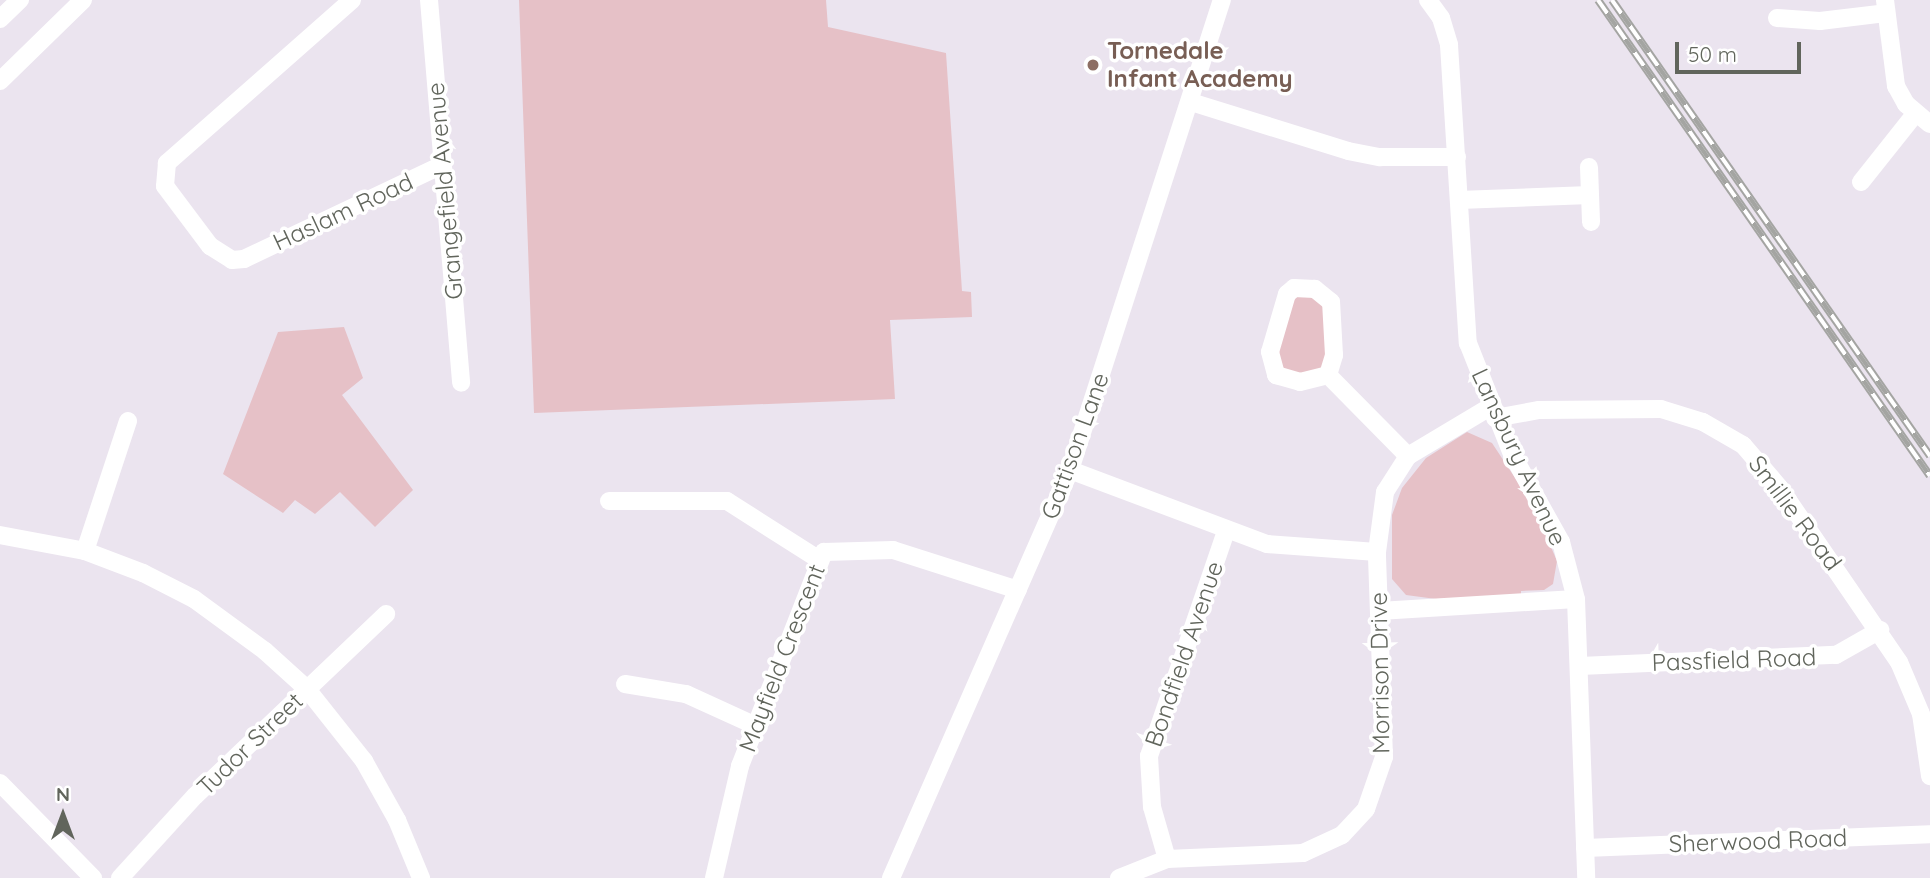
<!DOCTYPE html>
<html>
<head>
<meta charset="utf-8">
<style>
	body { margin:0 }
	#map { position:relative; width:1930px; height:878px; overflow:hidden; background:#ebe4ef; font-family:Quicksand,sans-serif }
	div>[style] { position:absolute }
	.green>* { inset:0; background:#e6c1c7 }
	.minor>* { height:18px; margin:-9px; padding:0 9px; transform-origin:9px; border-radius:9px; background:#fff }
	.rail>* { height:8px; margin-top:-4px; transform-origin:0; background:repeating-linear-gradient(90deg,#fff 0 16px,#a4a5a2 0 32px); box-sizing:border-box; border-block:2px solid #a4a5a2 }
	.dots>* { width:19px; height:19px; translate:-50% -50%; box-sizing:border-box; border:4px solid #fff; border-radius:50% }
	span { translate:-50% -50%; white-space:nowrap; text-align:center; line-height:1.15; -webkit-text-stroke:7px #fff; paint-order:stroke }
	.education-label { font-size:24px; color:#785e54; font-weight:700 }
	.left { translate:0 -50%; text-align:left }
	.street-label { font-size:24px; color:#61655c }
	.north { position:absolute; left:28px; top:780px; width:70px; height:70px; -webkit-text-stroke:5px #fff; paint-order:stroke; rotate:0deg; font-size:19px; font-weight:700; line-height:28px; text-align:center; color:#61655c }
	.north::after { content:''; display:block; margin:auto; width:24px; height:32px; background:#61655c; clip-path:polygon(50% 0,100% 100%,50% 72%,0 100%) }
	.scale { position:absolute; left:1675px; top:42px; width:126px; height:32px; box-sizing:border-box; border:4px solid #61655c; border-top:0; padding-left:9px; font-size:21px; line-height:24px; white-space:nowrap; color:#61655c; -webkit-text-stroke:5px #fff; paint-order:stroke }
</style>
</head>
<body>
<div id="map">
	<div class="green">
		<i style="clip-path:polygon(519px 0,826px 0,828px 27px,946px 53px,962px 291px,971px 292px,972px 317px,890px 320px,895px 399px,534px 413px)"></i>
		<i style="clip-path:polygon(1287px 294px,1324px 294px,1333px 367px,1288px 380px,1270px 352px)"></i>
		<i style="clip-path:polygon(344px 327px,363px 378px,342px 395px,413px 490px,375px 527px,340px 492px,315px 514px,295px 500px,283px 513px,223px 474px,278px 332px)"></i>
		<i style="clip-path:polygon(1467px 432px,1492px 443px,1533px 505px,1557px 561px,1553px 584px,1544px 590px,1521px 591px,1521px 596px,1436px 599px,1406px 595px,1392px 579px,1392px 515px,1402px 488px,1426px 458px)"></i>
	</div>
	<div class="minor">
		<i style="left:352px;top:0;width:247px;rotate:138.6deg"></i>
		<i style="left:167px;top:163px;width:23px;rotate:95deg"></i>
		<i style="left:165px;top:186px;width:75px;rotate:53.1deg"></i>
		<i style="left:210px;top:246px;width:26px;rotate:32deg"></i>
		<i style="left:232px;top:260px;width:12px;rotate:-5deg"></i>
		<i style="left:244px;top:259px;width:219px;rotate:-25.4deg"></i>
		<i style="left:429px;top:0;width:384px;rotate:85.2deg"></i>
		<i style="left:1428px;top:0;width:22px;rotate:54deg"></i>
		<i style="left:1441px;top:18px;width:28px;rotate:73deg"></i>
		<i style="left:1449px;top:45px;width:299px;rotate:86.4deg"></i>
		<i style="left:1468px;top:343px;width:119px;rotate:68.4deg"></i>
		<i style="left:1512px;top:454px;width:101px;rotate:60.9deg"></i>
		<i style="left:1561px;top:542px;width:59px;rotate:75.3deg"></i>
		<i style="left:1576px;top:599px;width:279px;rotate:87.9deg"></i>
		<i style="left:1885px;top:0;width:87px;rotate:82.7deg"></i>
		<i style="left:1896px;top:86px;width:21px;rotate:61deg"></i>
		<i style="left:1906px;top:104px;width:31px;rotate:40deg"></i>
		<i style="left:1777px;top:18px;width:43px;rotate:4deg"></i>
		<i style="left:1820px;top:21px;width:66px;rotate:-6.9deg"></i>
		<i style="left:0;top:19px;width:28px;rotate:-44deg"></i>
		<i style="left:0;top:81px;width:116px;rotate:-44.3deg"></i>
		<i style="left:1191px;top:102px;width:164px;rotate:17.3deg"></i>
		<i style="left:1348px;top:151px;width:33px;rotate:11deg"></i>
		<i style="left:1380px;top:157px;width:77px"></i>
		<i style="left:1589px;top:167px;width:55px;rotate:87.9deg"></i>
		<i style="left:1861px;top:182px;width:87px;rotate:-51.5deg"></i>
		<i style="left:1459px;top:200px;width:131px;rotate:-2.2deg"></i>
		<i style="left:1328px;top:375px;width:21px;rotate:-73deg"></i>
		<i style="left:1334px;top:355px;width:53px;rotate:-93.2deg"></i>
		<i style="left:1331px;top:302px;width:21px;rotate:-141deg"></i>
		<i style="left:1315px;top:289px;width:21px;rotate:-177deg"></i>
		<i style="left:1294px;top:288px;width:9px;rotate:139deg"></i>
		<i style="left:1287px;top:294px;width:60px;rotate:106.3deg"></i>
		<i style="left:1270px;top:352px;width:24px;rotate:75deg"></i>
		<i style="left:1276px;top:375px;width:25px;rotate:16deg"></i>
		<i style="left:1300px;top:382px;width:29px;rotate:-14deg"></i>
		<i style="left:1328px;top:375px;width:114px;rotate:45.4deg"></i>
		<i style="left:1495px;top:418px;width:45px;rotate:-10.3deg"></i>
		<i style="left:1539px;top:410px;width:122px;rotate:-0.5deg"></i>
		<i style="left:1661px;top:409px;width:44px;rotate:17.2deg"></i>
		<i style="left:1703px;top:422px;width:46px;rotate:29.9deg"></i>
		<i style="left:1743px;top:445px;width:55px;rotate:49.4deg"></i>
		<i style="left:1779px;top:487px;width:212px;rotate:55.6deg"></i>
		<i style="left:1899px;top:662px;width:56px;rotate:67.1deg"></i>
		<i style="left:1921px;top:714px;width:63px;rotate:81.7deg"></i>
		<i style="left:1070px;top:470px;width:210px;rotate:20.6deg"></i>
		<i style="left:1267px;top:544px;width:110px;rotate:4.2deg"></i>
		<i style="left:609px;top:501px;width:118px"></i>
		<i style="left:727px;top:501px;width:108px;rotate:32.5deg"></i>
		<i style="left:0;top:535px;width:86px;rotate:10.7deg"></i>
		<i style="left:85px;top:551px;width:62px;rotate:20.8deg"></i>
		<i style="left:143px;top:573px;width:57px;rotate:27deg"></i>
		<i style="left:194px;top:599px;width:88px;rotate:36.2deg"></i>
		<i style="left:265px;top:651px;width:57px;rotate:42.1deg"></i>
		<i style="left:307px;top:689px;width:92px;rotate:51.6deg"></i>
		<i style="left:364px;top:761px;width:68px;rotate:60.8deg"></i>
		<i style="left:397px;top:820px;width:63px;rotate:67.5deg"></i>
		<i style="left:85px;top:551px;width:137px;rotate:-71.7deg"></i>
		<i style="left:1379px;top:611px;width:197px;rotate:-3.5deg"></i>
		<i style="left:1580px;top:666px;width:256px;rotate:-2.5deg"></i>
		<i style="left:1836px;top:655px;width:51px;rotate:-29.6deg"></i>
		<i style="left:625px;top:684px;width:62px;rotate:9.3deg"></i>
		<i style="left:686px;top:694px;width:75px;rotate:24.5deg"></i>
		<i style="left:0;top:783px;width:133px;rotate:45.6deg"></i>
		<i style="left:1585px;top:848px;width:345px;rotate:-2.3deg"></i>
		<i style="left:1167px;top:859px;width:54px;rotate:-106.1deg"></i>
		<i style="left:1152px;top:807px;width:51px;rotate:-93.4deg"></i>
		<i style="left:1149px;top:756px;width:238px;rotate:-71.1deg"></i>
		<i style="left:120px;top:878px;width:111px;rotate:-47.6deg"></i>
		<i style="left:195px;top:796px;width:264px;rotate:-43.6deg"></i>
		<i style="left:714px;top:878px;width:115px;rotate:-76.9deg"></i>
		<i style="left:740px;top:766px;width:230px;rotate:-68.6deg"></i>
		<i style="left:824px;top:552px;width:69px;rotate:-1.7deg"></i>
		<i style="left:893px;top:550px;width:131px;rotate:17.7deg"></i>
		<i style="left:891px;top:878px;width:446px;rotate:-66.3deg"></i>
		<i style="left:1070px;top:470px;width:494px;rotate:-72.1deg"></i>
		<i style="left:1119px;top:878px;width:52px;rotate:-21.6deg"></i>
		<i style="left:1167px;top:859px;width:136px;rotate:-2.5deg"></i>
		<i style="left:1303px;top:853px;width:43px;rotate:-24.8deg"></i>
		<i style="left:1342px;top:835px;width:35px;rotate:-47deg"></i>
		<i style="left:1366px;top:809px;width:55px;rotate:-70.9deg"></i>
		<i style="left:1384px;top:757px;width:205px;rotate:-92deg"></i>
		<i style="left:1377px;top:552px;width:61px;rotate:-82.4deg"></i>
		<i style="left:1385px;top:492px;width:43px;rotate:-57.4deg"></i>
		<i style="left:1408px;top:456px;width:96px;rotate:-30.9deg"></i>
	</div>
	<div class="rail">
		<i style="left:1598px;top:0;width:580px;rotate:55.11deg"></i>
		<i style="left:1612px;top:0;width:556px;rotate:55.11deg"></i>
	</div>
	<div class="dots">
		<i style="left:1093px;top:65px;background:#8d6e63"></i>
	</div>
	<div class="education-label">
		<span class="left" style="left:1107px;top:65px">Tornedale<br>Infant Academy</span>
	</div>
	<div class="street-label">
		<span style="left:445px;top:191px;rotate:-95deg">Grangefield Avenue</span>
		<span style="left:343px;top:212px;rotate:-25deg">Haslam Road</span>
		<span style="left:1075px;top:446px;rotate:-70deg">Gattison Lane</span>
		<span style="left:1519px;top:457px;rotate:65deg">Lansbury Avenue</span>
		<span style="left:1795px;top:513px;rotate:53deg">Smillie Road</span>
		<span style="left:1184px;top:654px;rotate:-71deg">Bondfield Avenue</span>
		<span style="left:782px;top:658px;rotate:-69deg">Mayfield Crescent</span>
		<span style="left:1734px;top:660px;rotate:-2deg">Passfield Road</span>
		<span style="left:1380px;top:673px;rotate:-91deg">Morrison Drive</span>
		<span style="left:250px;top:744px;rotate:-44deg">Tudor Street</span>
		<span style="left:1758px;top:841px;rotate:-2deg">Sherwood Road</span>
	</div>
	<div class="north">N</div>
	<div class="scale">50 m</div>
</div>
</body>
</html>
